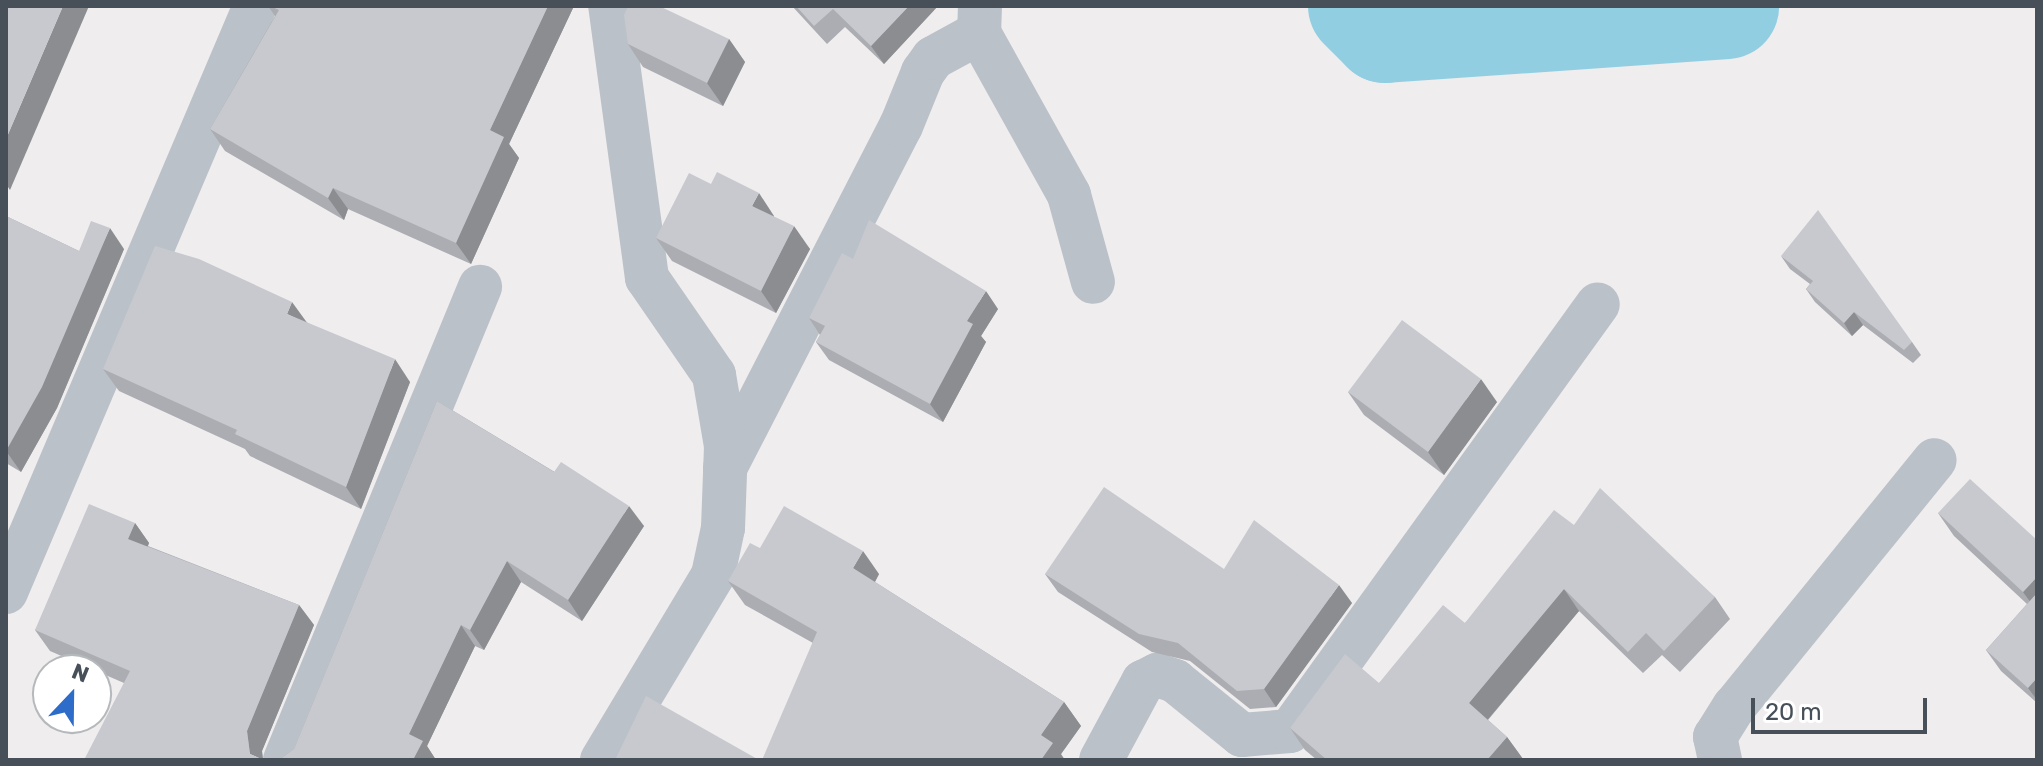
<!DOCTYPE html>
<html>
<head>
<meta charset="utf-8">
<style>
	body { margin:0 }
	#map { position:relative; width:2043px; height:766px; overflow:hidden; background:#efeded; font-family:Rubik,sans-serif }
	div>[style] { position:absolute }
	.river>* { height:106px; margin:-53px; padding:0 53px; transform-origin:53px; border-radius:53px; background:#91cee1 }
	.minor>* { height:44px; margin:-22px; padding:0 22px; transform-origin:22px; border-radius:22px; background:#bac1c8 }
	.wall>* { inset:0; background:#abadb2 }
	.shaded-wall>* { inset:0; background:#8b8d91 }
	.building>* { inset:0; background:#c7c9cf }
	span { translate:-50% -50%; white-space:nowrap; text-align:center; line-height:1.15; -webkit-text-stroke:6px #fff; paint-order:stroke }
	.frame { position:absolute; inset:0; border:8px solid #475058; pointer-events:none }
	.north { position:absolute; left:32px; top:654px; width:80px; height:80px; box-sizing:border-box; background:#fff; border:2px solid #b5b9bc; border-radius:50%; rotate:22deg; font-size:22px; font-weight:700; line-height:32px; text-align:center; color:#475058 }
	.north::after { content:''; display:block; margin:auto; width:28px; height:36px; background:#2d6dc9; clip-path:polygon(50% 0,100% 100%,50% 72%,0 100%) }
	.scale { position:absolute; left:1751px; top:698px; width:176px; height:36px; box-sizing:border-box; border:4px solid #475058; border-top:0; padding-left:10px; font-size:24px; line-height:28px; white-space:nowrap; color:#475058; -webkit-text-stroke:6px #fff; paint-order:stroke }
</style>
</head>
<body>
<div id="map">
	<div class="river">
		<i style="left:1361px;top:6px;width:34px;rotate:45deg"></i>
		<i style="left:1385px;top:30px;width:342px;rotate:-4deg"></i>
	</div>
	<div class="minor">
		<i style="left:980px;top:6px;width:27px;rotate:92deg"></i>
		<i style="left:979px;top:33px;width:185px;rotate:60.9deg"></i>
		<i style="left:1069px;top:195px;width:90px;rotate:74.6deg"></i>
		<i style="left:725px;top:468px;width:385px;rotate:-62.8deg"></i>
		<i style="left:901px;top:126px;width:58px;rotate:-67.8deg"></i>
		<i style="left:923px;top:72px;width:17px;rotate:-54deg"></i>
		<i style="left:933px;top:58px;width:52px;rotate:-28.5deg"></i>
		<i style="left:6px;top:592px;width:637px;rotate:-66.98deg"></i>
		<i style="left:285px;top:760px;width:512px;rotate:-67.6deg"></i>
		<i style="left:602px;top:760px;width:216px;rotate:-59deg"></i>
		<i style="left:713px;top:575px;width:48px;rotate:-78deg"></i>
		<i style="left:723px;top:528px;width:82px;rotate:-87.9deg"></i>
		<i style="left:726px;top:446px;width:72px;rotate:-99.6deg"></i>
		<i style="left:714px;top:375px;width:118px;rotate:-124.6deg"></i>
		<i style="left:647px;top:278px;width:275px;rotate:-97.7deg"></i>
		<i style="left:1101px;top:760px;width:89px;rotate:-61.7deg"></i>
		<i style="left:1143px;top:682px;width:16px;rotate:-27deg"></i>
		<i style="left:1157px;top:675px;width:19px;rotate:18deg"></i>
		<i style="left:1175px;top:681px;width:86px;rotate:38.9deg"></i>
		<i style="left:1242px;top:735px;width:48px;rotate:-4.8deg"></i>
		<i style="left:1290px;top:731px;width:526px;rotate:-54.2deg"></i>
		<i style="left:1720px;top:760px;width:24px;rotate:-102deg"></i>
		<i style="left:1715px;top:737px;width:36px;rotate:-58deg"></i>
		<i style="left:1734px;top:707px;width:318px;rotate:-50.9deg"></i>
	</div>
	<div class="wall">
		<i style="clip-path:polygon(268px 6px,574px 6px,509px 144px,519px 158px,471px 264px,348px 209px,344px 220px,225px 151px,210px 129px,275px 16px)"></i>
		<i style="clip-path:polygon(792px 6px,938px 6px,884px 64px,845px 27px,827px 44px)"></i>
		<i style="clip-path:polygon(729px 39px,745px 62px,723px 106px,643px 67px,628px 44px)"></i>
		<i style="clip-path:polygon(6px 216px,79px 251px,124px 249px,57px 408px,21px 472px,6px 463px)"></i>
		<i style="clip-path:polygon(774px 217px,810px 249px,776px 313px,672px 261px,656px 238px,774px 216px)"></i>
		<i style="clip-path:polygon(1781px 256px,1912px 342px,1921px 355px,1913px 363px,1863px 325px,1852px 336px,1815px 302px,1806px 289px,1810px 284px,1790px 269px)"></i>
		<i style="clip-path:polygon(853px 259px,998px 309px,981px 336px,986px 342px,943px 422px,829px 360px,816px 342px,820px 335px,809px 318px)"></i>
		<i style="clip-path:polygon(306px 322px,410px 382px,361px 509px,250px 456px,245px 449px,119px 391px,103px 369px)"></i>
		<i style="clip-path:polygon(1348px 392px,1497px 402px,1444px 475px,1364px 415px)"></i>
		<i style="clip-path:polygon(437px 401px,644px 526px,582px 621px,521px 582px,484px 650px,475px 646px,427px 746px,436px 760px,279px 760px,294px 749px)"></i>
		<i style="clip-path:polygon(1938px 513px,2037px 540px,2037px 703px,2001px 671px,1986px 650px,2027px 604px,1954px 536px)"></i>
		<i style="clip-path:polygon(135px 523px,149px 543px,148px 546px,299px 605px,314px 625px,262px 751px,263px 760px,124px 683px,50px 651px,35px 630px)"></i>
		<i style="clip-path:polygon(1574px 525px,1715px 597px,1730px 619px,1680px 672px,1662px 655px,1643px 673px,1579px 611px,1488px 720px,1507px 737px,1523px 759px,1521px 760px,1317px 760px,1305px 750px,1290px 728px,1379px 683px,1465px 623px)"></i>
		<i style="clip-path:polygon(760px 548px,879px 574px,875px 582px,1064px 702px,1081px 726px,1061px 754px,813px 643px,745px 605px,728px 581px)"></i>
		<i style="clip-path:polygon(1224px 569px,1352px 603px,1276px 707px,1250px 709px,1190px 661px,1152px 652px,1058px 592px,1045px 574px)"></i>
	</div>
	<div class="shaded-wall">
		<i style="clip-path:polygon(63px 6px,89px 6px,10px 190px,6px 184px,6px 139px)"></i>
		<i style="clip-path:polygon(548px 6px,574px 6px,509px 144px,519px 158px,471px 264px,456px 243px,490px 130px)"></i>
		<i style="clip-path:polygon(909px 6px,938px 6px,884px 64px,871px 46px)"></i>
		<i style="clip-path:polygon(729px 39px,745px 62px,723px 106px,707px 83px)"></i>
		<i style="clip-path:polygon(333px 188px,348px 209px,344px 220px,328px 198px)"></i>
		<i style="clip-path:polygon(759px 193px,774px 216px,768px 229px,752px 206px)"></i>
		<i style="clip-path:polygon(794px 226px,810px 249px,776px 313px,761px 291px)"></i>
		<i style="clip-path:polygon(110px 228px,124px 249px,57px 408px,21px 472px,6px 451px)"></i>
		<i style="clip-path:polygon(986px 291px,998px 309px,981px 336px,986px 342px,943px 422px,930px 404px,967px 321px)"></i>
		<i style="clip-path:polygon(292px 302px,308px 324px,287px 314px)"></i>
		<i style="clip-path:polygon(1854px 312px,1863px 325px,1852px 336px,1844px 323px)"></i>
		<i style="clip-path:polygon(395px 359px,410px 382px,361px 509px,346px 487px)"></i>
		<i style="clip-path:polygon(1481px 379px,1497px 402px,1444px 475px,1428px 452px)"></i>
		<i style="clip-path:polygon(629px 506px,644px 526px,582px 621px,568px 600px)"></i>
		<i style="clip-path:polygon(135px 523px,149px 543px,142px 559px,128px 539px)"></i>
		<i style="clip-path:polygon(863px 551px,879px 574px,870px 591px,853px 568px)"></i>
		<i style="clip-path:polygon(507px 561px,521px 582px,484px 650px,470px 630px)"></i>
		<i style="clip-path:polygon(2037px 577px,2037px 611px,2023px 592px)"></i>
		<i style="clip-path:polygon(1339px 585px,1352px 603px,1276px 707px,1264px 689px)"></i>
		<i style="clip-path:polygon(1564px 589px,1579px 611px,1484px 724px,1469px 703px)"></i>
		<i style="clip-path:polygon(299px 605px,314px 625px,262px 751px,263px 760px,250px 754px,247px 731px)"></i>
		<i style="clip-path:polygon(461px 625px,475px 646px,427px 746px,436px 760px,413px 760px,409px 734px)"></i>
		<i style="clip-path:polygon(2037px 678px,2037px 700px,2028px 688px)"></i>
		<i style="clip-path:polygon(1064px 702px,1081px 726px,1061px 754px,1065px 760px,1041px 760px,1041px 735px)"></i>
		<i style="clip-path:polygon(1507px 737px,1523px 759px,1521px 760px,1487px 760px)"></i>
	</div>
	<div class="building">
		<i style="clip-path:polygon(6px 6px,63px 6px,6px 139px)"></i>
		<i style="clip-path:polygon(270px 6px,548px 6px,490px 130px,504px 137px,456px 243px,333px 188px,328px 198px,210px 129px,279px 10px)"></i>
		<i style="clip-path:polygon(628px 6px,659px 6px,729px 39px,707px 83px,628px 44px,624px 15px)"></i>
		<i style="clip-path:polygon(796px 6px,909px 6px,871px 46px,833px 9px,814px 26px)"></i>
		<i style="clip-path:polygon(717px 172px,759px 193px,752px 206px,794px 226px,761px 291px,656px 238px,689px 173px,711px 184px)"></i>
		<i style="clip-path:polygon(1818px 210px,1912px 342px,1904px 350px,1854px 312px,1844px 323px,1806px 289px,1813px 281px,1781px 256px)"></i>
		<i style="clip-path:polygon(6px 216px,79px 251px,91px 221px,110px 228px,42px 387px,6px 451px)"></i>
		<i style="clip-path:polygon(869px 220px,986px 291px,967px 321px,973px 324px,930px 404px,816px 342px,825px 326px,809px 318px,842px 253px,853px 259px)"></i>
		<i style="clip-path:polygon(155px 246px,199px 259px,292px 302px,287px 314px,395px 359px,346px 487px,235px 434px,237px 430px,103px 369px)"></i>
		<i style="clip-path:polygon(1402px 320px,1481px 379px,1428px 452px,1348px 392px)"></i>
		<i style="clip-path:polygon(437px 401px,554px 472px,561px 462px,629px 506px,568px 600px,507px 561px,470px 630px,461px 625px,409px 734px,423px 741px,413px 760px,279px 760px,294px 749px)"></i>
		<i style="clip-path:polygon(1970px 479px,2037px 540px,2037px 577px,2023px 592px,1938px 513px)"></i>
		<i style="clip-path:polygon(1104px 487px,1224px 569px,1254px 520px,1339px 585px,1264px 689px,1237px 691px,1178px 643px,1139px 634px,1045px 574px)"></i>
		<i style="clip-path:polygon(1600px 488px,1715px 597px,1664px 651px,1646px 633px,1628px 652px,1564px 589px,1469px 703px,1507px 737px,1487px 760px,1327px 760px,1290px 728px,1345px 654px,1379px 683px,1443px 605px,1465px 623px,1554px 510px,1574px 525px)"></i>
		<i style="clip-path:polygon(89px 504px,135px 523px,128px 539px,299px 605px,247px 731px,250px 754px,264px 760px,84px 760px,130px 671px,35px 630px)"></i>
		<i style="clip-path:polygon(784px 506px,863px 551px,853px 568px,1064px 702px,1041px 735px,1053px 743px,1041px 760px,762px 760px,817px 632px,728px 581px,750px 543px,760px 548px)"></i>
		<i style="clip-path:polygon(2037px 593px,2037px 678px,2028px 688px,1986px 650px)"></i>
		<i style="clip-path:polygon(646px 696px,759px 760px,615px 760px)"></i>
	</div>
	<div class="frame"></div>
	<div class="north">N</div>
	<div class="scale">20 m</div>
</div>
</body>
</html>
